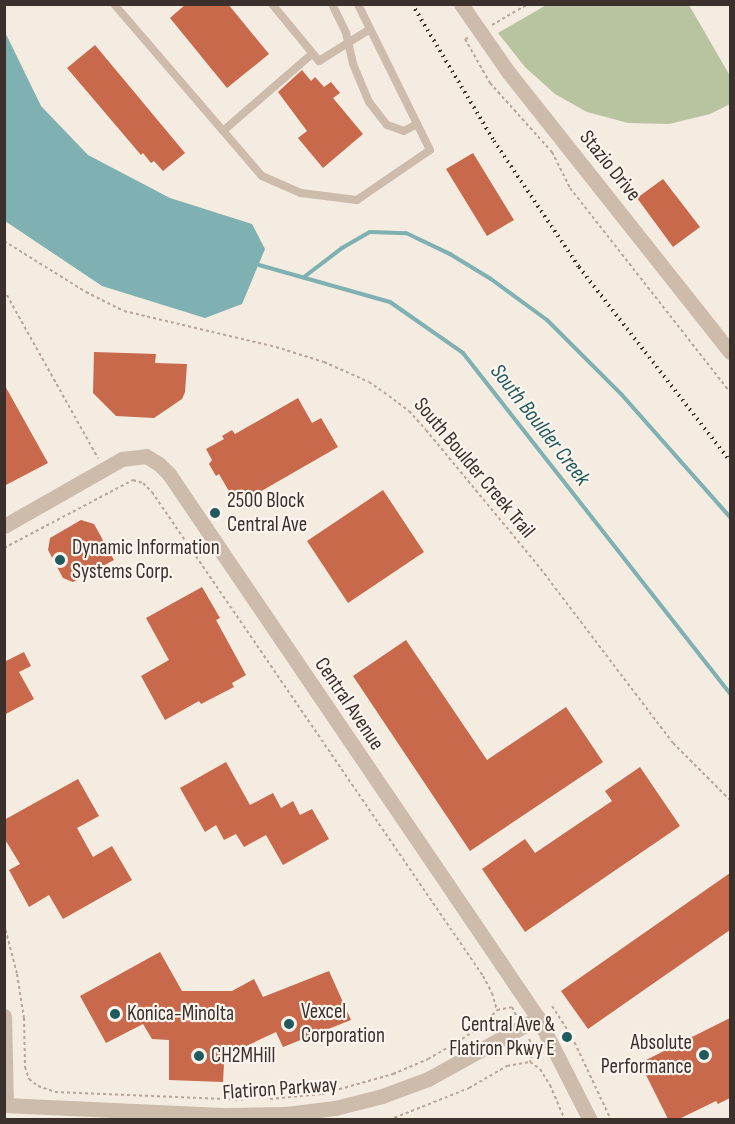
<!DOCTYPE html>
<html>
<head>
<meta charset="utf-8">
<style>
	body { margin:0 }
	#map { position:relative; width:735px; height:1124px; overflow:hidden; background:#f4ebe1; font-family:"Sofia Sans Condensed",sans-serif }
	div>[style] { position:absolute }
	.green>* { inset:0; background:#b8c4a0 }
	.water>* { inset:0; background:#7fb0b2 }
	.stream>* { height:4px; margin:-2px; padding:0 2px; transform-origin:2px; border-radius:2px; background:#7fb0b2 }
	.building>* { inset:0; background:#c8694b }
	.path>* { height:2px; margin-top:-1px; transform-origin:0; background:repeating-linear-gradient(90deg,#b9a596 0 3px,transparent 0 6px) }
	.service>* { height:8px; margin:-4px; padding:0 4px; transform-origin:4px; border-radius:4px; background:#cdbbac }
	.minor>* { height:15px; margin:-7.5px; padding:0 7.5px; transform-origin:7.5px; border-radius:7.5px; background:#cdbbac }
	.rail>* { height:4px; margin-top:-2px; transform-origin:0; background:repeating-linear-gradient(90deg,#3b302b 0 1.5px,transparent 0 6px) }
	.dots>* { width:16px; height:16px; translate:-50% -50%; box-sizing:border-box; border:3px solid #fbf5ee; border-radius:50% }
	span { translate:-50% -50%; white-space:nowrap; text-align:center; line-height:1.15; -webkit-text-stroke:4.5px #fbf5ee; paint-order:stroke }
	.street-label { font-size:21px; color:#3b302b }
	.poi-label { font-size:21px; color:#3b302b }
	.left { translate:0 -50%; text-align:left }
	.right { translate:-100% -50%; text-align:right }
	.water-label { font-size:22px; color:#1f5a5e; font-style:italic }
	.frame { position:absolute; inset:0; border:6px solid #3b302b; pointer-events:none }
</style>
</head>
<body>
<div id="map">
	<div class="green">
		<i style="clip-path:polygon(548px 4px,689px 5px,730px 76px,730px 104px,710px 114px,669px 124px,628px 123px,587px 112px,555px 94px,525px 67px,498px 33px)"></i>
	</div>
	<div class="water">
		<i style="clip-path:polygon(4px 30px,41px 106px,88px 155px,170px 198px,252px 224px,265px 249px,242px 304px,205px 318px,102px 286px,5px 221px)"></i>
	</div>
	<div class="stream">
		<i style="left:259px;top:265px;width:136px;rotate:15.8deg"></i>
		<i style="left:390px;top:302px;width:89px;rotate:34.9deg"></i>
		<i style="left:463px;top:353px;width:433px;rotate:51.9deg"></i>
		<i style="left:304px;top:277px;width:48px;rotate:-37.3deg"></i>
		<i style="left:342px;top:248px;width:32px;rotate:-30deg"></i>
		<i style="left:370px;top:232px;width:36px;rotate:2deg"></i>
		<i style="left:406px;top:233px;width:49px;rotate:25.5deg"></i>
		<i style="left:450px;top:254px;width:48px;rotate:31.4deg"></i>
		<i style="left:491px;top:279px;width:69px;rotate:36.2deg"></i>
		<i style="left:547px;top:320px;width:106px;rotate:45deg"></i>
		<i style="left:622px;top:395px;width:163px;rotate:48.5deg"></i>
	</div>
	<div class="building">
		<i style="clip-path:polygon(186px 4px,228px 4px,269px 54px,227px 88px,170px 18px)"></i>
		<i style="clip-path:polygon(95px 45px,185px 153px,163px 171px,154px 161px,151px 163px,143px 153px,141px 155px,67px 68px)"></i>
		<i style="clip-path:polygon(302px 70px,311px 81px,315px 77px,324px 87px,331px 82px,340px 93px,333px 98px,363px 134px,323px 168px,298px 138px,307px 131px,278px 92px)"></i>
		<i style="clip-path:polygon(473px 153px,514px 220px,487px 236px,446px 169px)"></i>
		<i style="clip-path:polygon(663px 179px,700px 227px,673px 247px,637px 198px)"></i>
		<i style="clip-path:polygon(94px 352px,156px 354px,155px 363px,187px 364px,185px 392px,182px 399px,154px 418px,116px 416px,93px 393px)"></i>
		<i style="clip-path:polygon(4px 384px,48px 463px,4px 486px)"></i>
		<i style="clip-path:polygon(298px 398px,312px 423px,321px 418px,338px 447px,237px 505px,219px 474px,216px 476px,209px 464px,212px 460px,206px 449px,224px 439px,222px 436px,232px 430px,235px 434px)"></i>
		<i style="clip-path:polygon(383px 490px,424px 552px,348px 603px,307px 541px)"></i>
		<i style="clip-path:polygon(81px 520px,94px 524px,114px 560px,73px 582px,63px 578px,48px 550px,50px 538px)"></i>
		<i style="clip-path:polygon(202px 587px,220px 618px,216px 620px,246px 675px,232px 683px,234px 687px,201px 704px,199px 701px,165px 720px,141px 676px,169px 660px,146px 618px)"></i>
		<i style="clip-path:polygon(406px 640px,487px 760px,566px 707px,603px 762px,470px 851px,353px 676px)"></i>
		<i style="clip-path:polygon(24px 652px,31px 666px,19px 672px,34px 699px,4px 715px,4px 662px)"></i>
		<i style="clip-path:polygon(226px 762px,250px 805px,273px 793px,281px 808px,293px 801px,300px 815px,312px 809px,329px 839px,283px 865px,266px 835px,244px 847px,236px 834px,224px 840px,216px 825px,205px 832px,180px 788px)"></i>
		<i style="clip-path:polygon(640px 767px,680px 826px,525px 932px,482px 869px,525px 839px,535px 853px,612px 801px,605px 791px)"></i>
		<i style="clip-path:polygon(78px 779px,99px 816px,77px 828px,93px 857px,112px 846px,132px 880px,63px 919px,49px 895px,29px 907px,9px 870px,20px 864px,4px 838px,4px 820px)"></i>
		<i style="clip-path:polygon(730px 873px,730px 930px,588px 1029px,561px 991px)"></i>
		<i style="clip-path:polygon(160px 952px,182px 991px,232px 991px,254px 979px,263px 997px,329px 971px,351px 1020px,283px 1047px,276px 1032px,242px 1048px,225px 1045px,223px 1082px,169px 1080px,169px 1040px,152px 1039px,143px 1024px,106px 1043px,80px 996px)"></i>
		<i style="clip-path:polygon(730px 1018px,730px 1098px,718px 1104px,716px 1101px,679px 1119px,668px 1119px,640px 1063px)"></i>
	</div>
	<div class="path">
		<i style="left:492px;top:25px;width:42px;rotate:-30.3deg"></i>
		<i style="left:468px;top:38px;width:3px;rotate:162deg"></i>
		<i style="left:465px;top:39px;width:51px;rotate:60.4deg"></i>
		<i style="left:490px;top:83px;width:93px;rotate:48.1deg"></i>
		<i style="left:552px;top:152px;width:40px;rotate:63.4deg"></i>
		<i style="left:570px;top:188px;width:259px;rotate:51.9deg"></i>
		<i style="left:4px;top:241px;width:97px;rotate:31.9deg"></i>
		<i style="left:86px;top:292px;width:42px;rotate:26.6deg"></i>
		<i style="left:124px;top:311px;width:156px;rotate:13.3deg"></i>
		<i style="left:276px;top:347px;width:50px;rotate:17.4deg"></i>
		<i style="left:324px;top:362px;width:49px;rotate:24deg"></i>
		<i style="left:369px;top:382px;width:24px;rotate:35deg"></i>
		<i style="left:389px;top:396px;width:25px;rotate:37deg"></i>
		<i style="left:409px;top:411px;width:25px;rotate:48deg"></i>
		<i style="left:426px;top:430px;width:174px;rotate:50.4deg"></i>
		<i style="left:537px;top:564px;width:225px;rotate:52.8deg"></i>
		<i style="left:673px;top:743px;width:81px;rotate:45deg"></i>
		<i style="left:4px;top:290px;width:193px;rotate:60.8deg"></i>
		<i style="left:4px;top:548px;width:146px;rotate:-27.8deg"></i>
		<i style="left:133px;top:480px;width:10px;rotate:17deg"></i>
		<i style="left:143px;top:483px;width:13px;rotate:45deg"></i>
		<i style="left:152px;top:492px;width:586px;rotate:55.63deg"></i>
		<i style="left:483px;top:976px;width:19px;rotate:62deg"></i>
		<i style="left:492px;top:993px;width:18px;rotate:74deg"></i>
		<i style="left:4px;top:924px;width:52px;rotate:75.4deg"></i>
		<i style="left:17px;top:974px;width:45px;rotate:81deg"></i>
		<i style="left:24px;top:1018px;width:49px;rotate:88.8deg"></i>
		<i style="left:25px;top:1067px;width:13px;rotate:72deg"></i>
		<i style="left:29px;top:1079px;width:11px;rotate:38deg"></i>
		<i style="left:38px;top:1086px;width:18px;rotate:19deg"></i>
		<i style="left:55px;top:1092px;width:188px;rotate:2.4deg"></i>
		<i style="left:552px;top:1006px;width:37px;rotate:57deg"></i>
		<i style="left:572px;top:1037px;width:92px;rotate:64.8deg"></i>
		<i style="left:529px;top:1039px;width:11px;rotate:63deg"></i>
		<i style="left:534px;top:1049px;width:14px;rotate:107deg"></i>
		<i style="left:530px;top:1062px;width:12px;rotate:35deg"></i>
		<i style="left:540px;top:1069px;width:19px;rotate:58deg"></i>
		<i style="left:550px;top:1085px;width:38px;rotate:67deg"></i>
		<i style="left:270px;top:1099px;width:52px;rotate:-5.5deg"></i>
		<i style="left:322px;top:1094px;width:74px;rotate:-15.7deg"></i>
		<i style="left:393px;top:1074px;width:38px;rotate:-23deg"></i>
		<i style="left:428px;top:1059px;width:39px;rotate:-30deg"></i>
		<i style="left:462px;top:1039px;width:27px;rotate:-34deg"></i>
		<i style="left:484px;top:1024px;width:19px;rotate:-47deg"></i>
		<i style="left:497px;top:1010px;width:15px;rotate:-11deg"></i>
		<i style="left:512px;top:1007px;width:9px;rotate:63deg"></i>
		<i style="left:389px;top:1120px;width:86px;rotate:-21.8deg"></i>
		<i style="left:469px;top:1088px;width:44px;rotate:-30.1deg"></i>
		<i style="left:507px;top:1066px;width:23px;rotate:-10deg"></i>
	</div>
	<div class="service">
		<i style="left:114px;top:4px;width:227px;rotate:49.3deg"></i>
		<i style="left:262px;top:176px;width:43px;rotate:23.6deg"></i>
		<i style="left:301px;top:193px;width:56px;rotate:7.1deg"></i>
		<i style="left:357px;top:200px;width:88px;rotate:-34.4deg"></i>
		<i style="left:430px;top:150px;width:163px;rotate:-116.3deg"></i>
		<i style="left:272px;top:4px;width:74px;rotate:50.5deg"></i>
		<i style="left:319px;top:61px;width:60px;rotate:-32.1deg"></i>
		<i style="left:332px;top:4px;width:32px;rotate:64deg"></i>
		<i style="left:346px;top:33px;width:32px;rotate:77deg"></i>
		<i style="left:353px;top:64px;width:41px;rotate:67.2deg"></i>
		<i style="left:369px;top:102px;width:29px;rotate:52deg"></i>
		<i style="left:387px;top:125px;width:18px;rotate:19deg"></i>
		<i style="left:404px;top:131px;width:15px;rotate:-28deg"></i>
		<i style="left:223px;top:131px;width:118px;rotate:-40.9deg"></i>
	</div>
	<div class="minor">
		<i style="left:461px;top:4px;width:84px;rotate:55.2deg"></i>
		<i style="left:509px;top:73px;width:356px;rotate:51.6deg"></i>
		<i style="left:4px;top:526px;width:136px;rotate:-29.6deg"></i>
		<i style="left:122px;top:459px;width:24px;rotate:-7deg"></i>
		<i style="left:146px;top:456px;width:15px;rotate:32deg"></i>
		<i style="left:159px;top:464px;width:14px;rotate:45deg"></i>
		<i style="left:169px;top:474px;width:657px;rotate:55.85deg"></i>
		<i style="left:538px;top:1018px;width:114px;rotate:63deg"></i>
		<i style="left:4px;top:1016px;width:89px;rotate:88.7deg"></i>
		<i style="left:4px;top:1105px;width:224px;rotate:2.6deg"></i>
		<i style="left:228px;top:1115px;width:58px;rotate:-1deg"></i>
		<i style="left:286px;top:1114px;width:49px;rotate:-7deg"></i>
		<i style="left:335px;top:1108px;width:49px;rotate:-14.3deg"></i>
		<i style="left:382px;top:1096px;width:49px;rotate:-20.3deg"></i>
		<i style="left:428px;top:1079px;width:126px;rotate:-29deg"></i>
	</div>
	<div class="rail">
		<i style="left:412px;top:4px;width:160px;rotate:59.1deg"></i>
		<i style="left:494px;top:141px;width:152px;rotate:56deg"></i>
		<i style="left:579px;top:267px;width:246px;rotate:52.1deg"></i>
	</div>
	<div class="dots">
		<i style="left:215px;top:513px;background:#1f5a5e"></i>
		<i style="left:60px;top:560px;background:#1f5a5e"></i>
		<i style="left:115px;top:1014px;background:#1f5a5e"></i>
		<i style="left:289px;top:1024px;background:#1f5a5e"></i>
		<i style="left:567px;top:1037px;background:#1f5a5e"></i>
		<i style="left:704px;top:1055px;background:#1f5a5e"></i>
		<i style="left:199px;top:1056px;background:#1f5a5e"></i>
	</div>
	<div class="street-label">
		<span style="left:610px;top:166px;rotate:51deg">Stazio Drive</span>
		<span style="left:474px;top:468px;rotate:50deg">South Boulder Creek Trail</span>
		<span style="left:349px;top:704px;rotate:56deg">Central Avenue</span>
		<span style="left:280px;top:1089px;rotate:-4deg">Flatiron Parkway</span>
	</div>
	<div class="poi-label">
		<span class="left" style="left:227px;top:513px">2500 Block<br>Central Ave</span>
		<span class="left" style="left:72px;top:560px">Dynamic Information<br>Systems Corp.</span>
		<span class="left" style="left:301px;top:1024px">Vexcel<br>Corporation</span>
		<span class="left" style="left:127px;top:1014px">Konica-Minolta</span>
		<span class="right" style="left:555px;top:1037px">Central Ave &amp;<br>Flatiron Pkwy E</span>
		<span class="right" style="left:692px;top:1055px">Absolute<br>Performance</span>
		<span class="left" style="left:211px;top:1056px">CH2MHill</span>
	</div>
	<div class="water-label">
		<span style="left:540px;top:425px;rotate:52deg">South Boulder Creek</span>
	</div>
	<div class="frame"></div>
</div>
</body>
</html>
